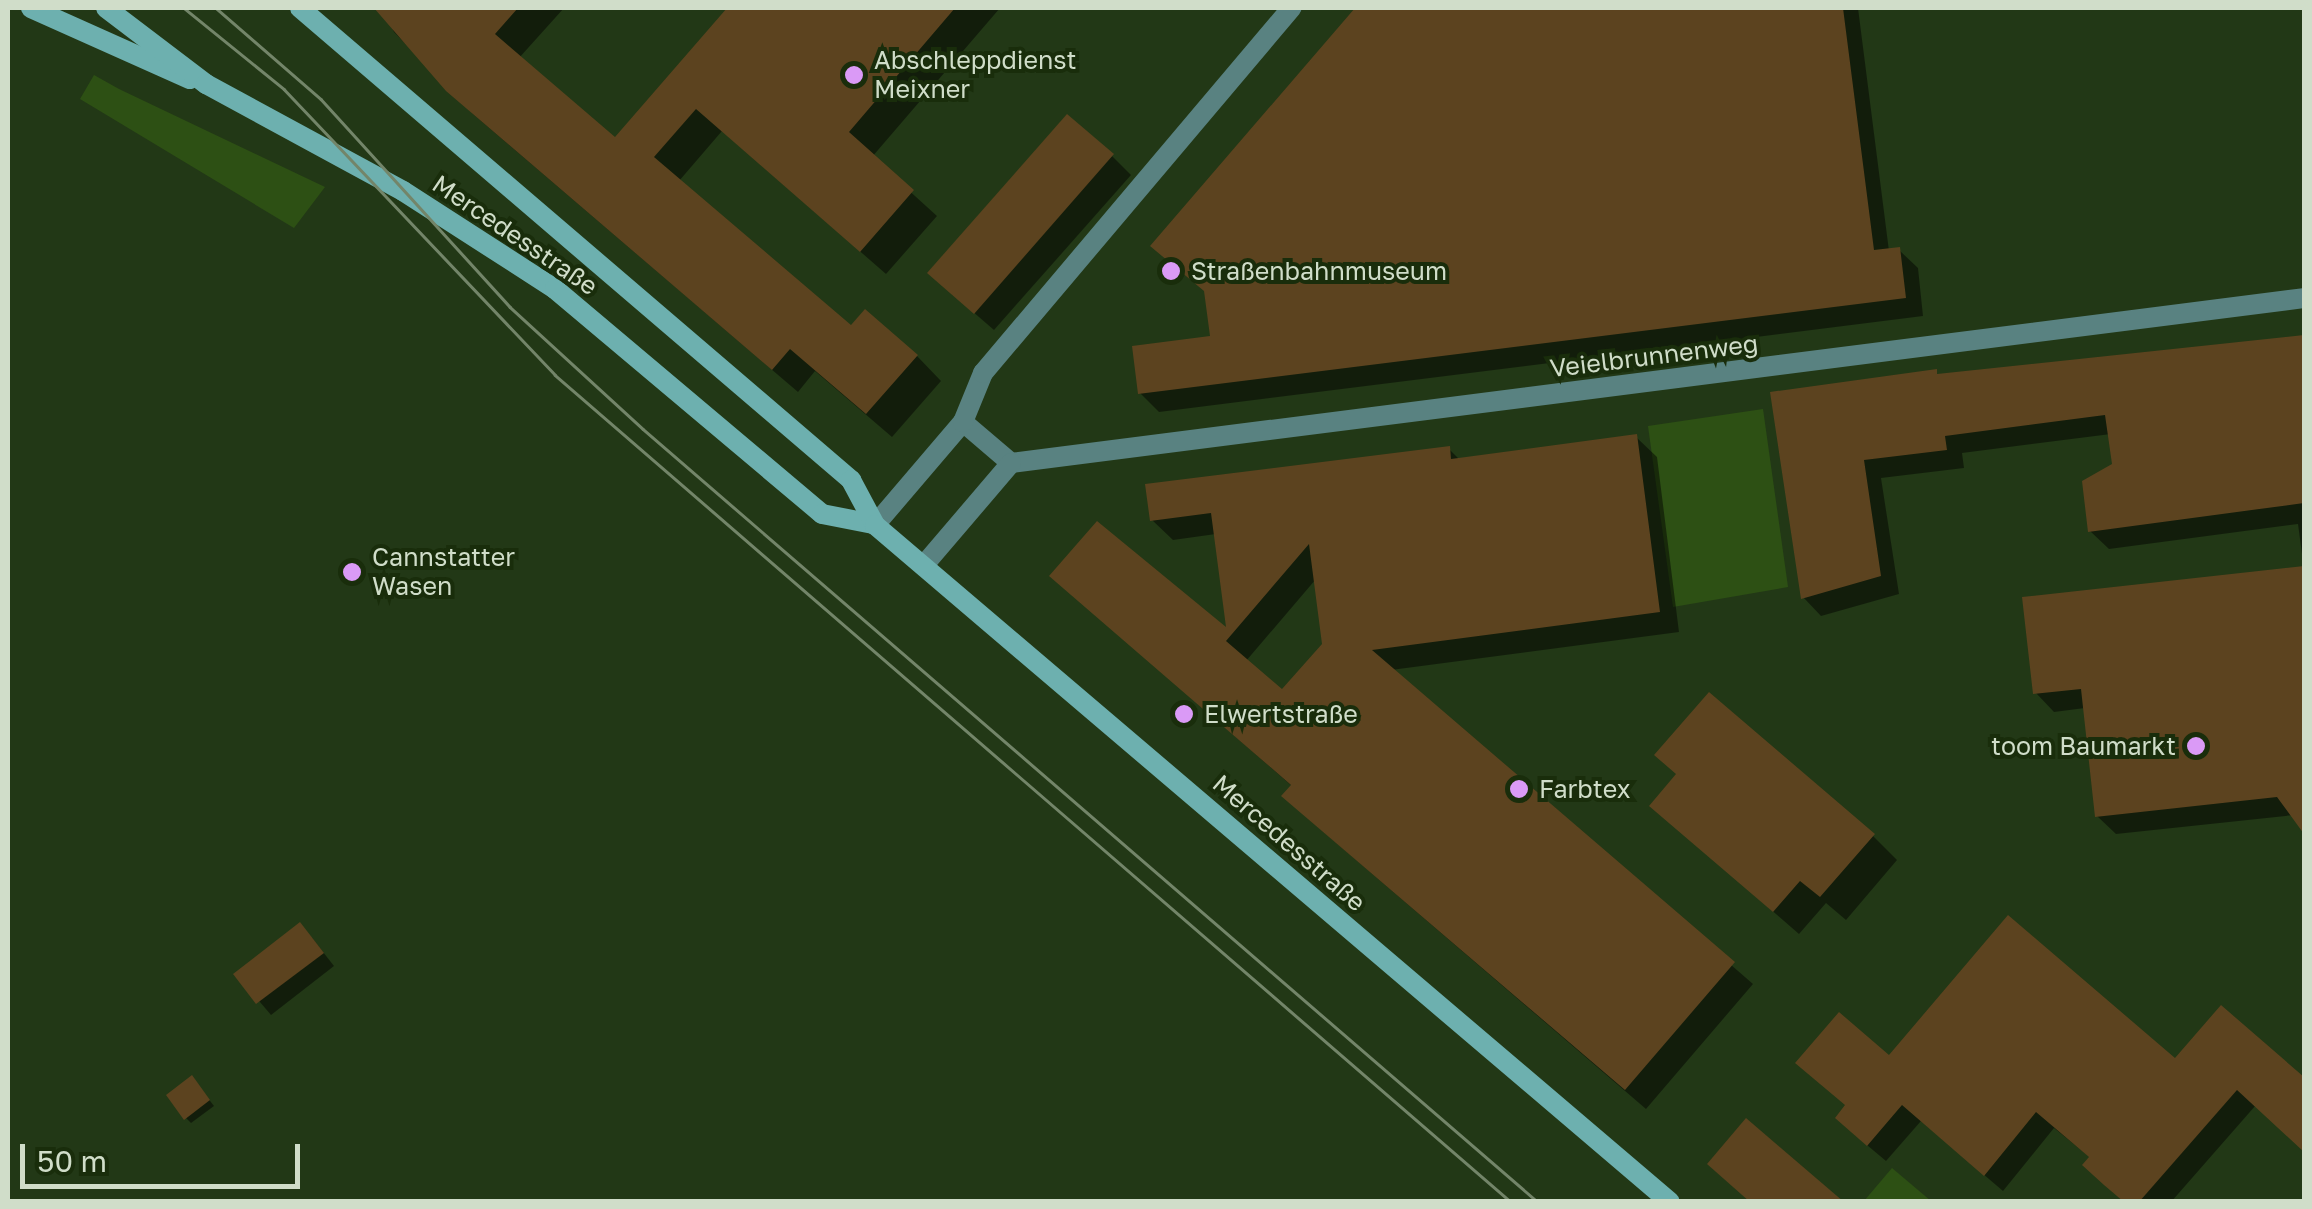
<!DOCTYPE html>
<html>
<head>
<meta charset="utf-8">
<style>
	body { margin:0 }
	#map { position:relative; width:2312px; height:1209px; overflow:hidden; background:#223816; font-family:"Golos Text",sans-serif }
	div>[style] { position:absolute }
	.green>* { inset:0; background:#2d5014 }
	.shadow>* { inset:0; background:#0007 }
	.building>* { inset:0; background:#5c431f }
	.minor>* { height:20px; margin:-10px; padding:0 10px; transform-origin:10px; border-radius:10px; background:#598281 }
	.secondary>* { height:20px; margin:-10px; padding:0 10px; transform-origin:10px; border-radius:10px; background:#6db0af }
	.tram>* { height:2.5px; margin:-1.25px; padding:0 1.25px; transform-origin:1.25px; border-radius:1.25px; background:#738569 }
	.dots>* { width:28px; height:28px; translate:-50% -50%; box-sizing:border-box; border:5px solid #192d0b; border-radius:50% }
	span { translate:-50% -50%; white-space:nowrap; text-align:center; line-height:1.15; -webkit-text-stroke:8px #192d0b; paint-order:stroke }
	.poi-label { font-size:25px; color:#d0ddc9 }
	.left { translate:0 -50%; text-align:left }
	.right { translate:-100% -50%; text-align:right }
	.street-label { font-size:25px; color:#d0ddc9 }
	.frame { position:absolute; inset:0; border:10px solid #d0ddc9; pointer-events:none }
	.scale { position:absolute; left:20px; top:1144px; width:280px; height:45px; box-sizing:border-box; border:5px solid #d0ddc9; border-top:0; padding-left:12px; font-size:30px; line-height:35px; white-space:nowrap; color:#d0ddc9; -webkit-text-stroke:8px #192d0b; paint-order:stroke }
</style>
</head>
<body>
<div id="map">
	<div class="green">
		<i style="clip-path:polygon(94px 75px,119px 89px,325px 187px,294px 228px,80px 99px)"></i>
		<i style="clip-path:polygon(1763px 409px,1788px 587px,1673px 607px,1648px 426px)"></i>
		<i style="clip-path:polygon(1892px 1168px,1931px 1201px,1864px 1201px)"></i>
	</div>
	<div class="shadow">
		<i style="clip-path:polygon(564px 8px,519px 58px,616px 140px,732px 8px,1000px 8px,872px 157px,937px 216px,886px 274px,722px 131px,679px 181px,851px 328px,917px 356px,941px 381px,892px 437px,815px 371px,798px 392px,473px 114px,394px 32px,382px 8px)"></i>
		<i style="clip-path:polygon(1358px 8px,1858px 8px,1889px 251px,1899px 250px,1918px 268px,1923px 316px,1159px 412px,1140px 393px,1213px 338px,1207px 293px,1154px 246px)"></i>
		<i style="clip-path:polygon(1112px 156px,1131px 175px,994px 330px,950px 292px)"></i>
		<i style="clip-path:polygon(2304px 336px,2304px 829px,2294px 815px,2116px 834px,2097px 816px,2085px 708px,2054px 712px,2036px 693px,2304px 569px,2298px 524px,2109px 549px,2090px 531px,2115px 466px,2111px 434px,1962px 453px,1964px 468px,1881px 478px,1899px 594px,1821px 616px,1803px 597px,1773px 394px)"></i>
		<i style="clip-path:polygon(evenodd,1636px 437px,1657px 457px,1679px 632px,1391px 670px,1753px 984px,1646px 1109px,1305px 816px,1293px 787px,1052px 576px,1229px 633px,1216px 534px,1173px 540px,1152px 520px,1449px 449px,1460px 460px,1636px 437px,1316px 579px,1325px 644px,1283px 693px,1246px 661px,1316px 579px)"></i>
		<i style="clip-path:polygon(1678px 776px,1873px 836px,1897px 860px,1846px 920px,1826px 903px,1799px 934px,1652px 806px)"></i>
		<i style="clip-path:polygon(312px 938px,334px 966px,271px 1015px,236px 974px)"></i>
		<i style="clip-path:polygon(2222px 1009px,2304px 1080px,2304px 1150px,2256px 1105px,2171px 1202px,2125px 1202px,2091px 1158px,2054px 1128px,2003px 1191px,1921px 1121px,1886px 1161px,1855px 1135px,1889px 1058px,2176px 1061px)"></i>
		<i style="clip-path:polygon(197px 1084px,214px 1106px,191px 1123px,186px 1118px)"></i>
	</div>
	<div class="building">
		<i style="clip-path:polygon(374px 8px,518px 8px,495px 34px,615px 137px,727px 8px,955px 8px,849px 132px,914px 190px,860px 252px,696px 109px,654px 157px,851px 325px,865px 309px,918px 355px,866px 414px,790px 349px,772px 370px,446px 91px)"></i>
		<i style="clip-path:polygon(1355px 8px,1843px 8px,1874px 250px,1900px 247px,1906px 298px,1138px 394px,1132px 346px,1210px 336px,1204px 291px,1150px 246px)"></i>
		<i style="clip-path:polygon(1067px 114px,1114px 154px,974px 314px,927px 273px)"></i>
		<i style="clip-path:polygon(2304px 335px,2304px 503px,2088px 532px,2082px 481px,2112px 464px,2105px 415px,1945px 436px,1947px 450px,1864px 460px,1881px 576px,1801px 599px,1770px 392px,1937px 369px,1937px 374px)"></i>
		<i style="clip-path:polygon(evenodd,1637px 434px,1660px 612px,1372px 650px,1735px 962px,1625px 1090px,1281px 796px,1291px 785px,1049px 576px,1097px 521px,1226px 627px,1211px 513px,1150px 521px,1145px 484px,1450px 446px,1451px 459px,1637px 434px,1309px 544px,1322px 644px,1282px 689px,1226px 641px,1309px 544px)"></i>
		<i style="clip-path:polygon(2304px 566px,2304px 834px,2277px 797px,2095px 817px,2081px 689px,2033px 694px,2022px 597px)"></i>
		<i style="clip-path:polygon(1709px 692px,1875px 834px,1820px 897px,1800px 881px,1773px 912px,1649px 806px,1676px 774px,1654px 755px)"></i>
		<i style="clip-path:polygon(2008px 915px,2175px 1058px,2221px 1005px,2304px 1077px,2304px 1152px,2237px 1090px,2139px 1202px,2124px 1202px,2104px 1185px,2082px 1165px,2089px 1157px,2036px 1112px,1984px 1176px,1902px 1105px,1867px 1146px,1835px 1118px,1845px 1105px,1795px 1063px,1839px 1012px,1889px 1055px)"></i>
		<i style="clip-path:polygon(300px 922px,324px 953px,256px 1004px,233px 974px)"></i>
		<i style="clip-path:polygon(192px 1075px,210px 1100px,184px 1120px,166px 1095px)"></i>
		<i style="clip-path:polygon(1746px 1118px,1844px 1202px,1750px 1202px,1707px 1164px)"></i>
	</div>
	<div class="minor">
		<i style="left:963px;top:422px;width:63px;rotate:40.5deg"></i>
		<i style="left:1011px;top:463px;width:1303px;rotate:-7.27deg"></i>
		<i style="left:875px;top:525px;width:135px;rotate:-49.5deg"></i>
		<i style="left:963px;top:422px;width:53px;rotate:-67.8deg"></i>
		<i style="left:983px;top:373px;width:478px;rotate:-49.8deg"></i>
		<i style="left:924px;top:565px;width:134px;rotate:-49.5deg"></i>
	</div>
	<div class="secondary">
		<i style="left:31px;top:8px;width:174px;rotate:24.1deg"></i>
		<i style="left:106px;top:8px;width:126px;rotate:37.2deg"></i>
		<i style="left:206px;top:84px;width:224px;rotate:28.5deg"></i>
		<i style="left:403px;top:191px;width:181px;rotate:32.8deg"></i>
		<i style="left:555px;top:289px;width:349px;rotate:40.1deg"></i>
		<i style="left:822px;top:514px;width:52px;rotate:11.1deg"></i>
		<i style="left:300px;top:8px;width:726px;rotate:40.58deg"></i>
		<i style="left:851px;top:480px;width:51px;rotate:61.9deg"></i>
		<i style="left:875px;top:525px;width:1044px;rotate:40.42deg"></i>
	</div>
	<div class="tram">
		<i style="left:184px;top:8px;width:129px;rotate:39deg"></i>
		<i style="left:284px;top:89px;width:394px;rotate:46.5deg"></i>
		<i style="left:555px;top:375px;width:1264px;rotate:40.86deg"></i>
		<i style="left:216px;top:8px;width:139px;rotate:40.9deg"></i>
		<i style="left:321px;top:99px;width:281px;rotate:47.7deg"></i>
		<i style="left:510px;top:307px;width:180px;rotate:42.5deg"></i>
		<i style="left:643px;top:429px;width:1183px;rotate:40.82deg"></i>
		<i style="left:1171px;top:271px;width:6px;rotate:-45deg"></i>
	</div>
	<div class="dots">
		<i style="left:854px;top:75px;background:#da9af6"></i>
		<i style="left:1171px;top:271px;background:#da9af6"></i>
		<i style="left:352px;top:572px;background:#da9af6"></i>
		<i style="left:1184px;top:714px;background:#da9af6"></i>
		<i style="left:2196px;top:746px;background:#da9af6"></i>
		<i style="left:1519px;top:789px;background:#da9af6"></i>
	</div>
	<div class="poi-label">
		<span class="left" style="left:874px;top:75px">Abschleppdienst<br>Meixner</span>
		<span class="left" style="left:1191px;top:271px">Straßenbahnmuseum</span>
		<span class="left" style="left:372px;top:572px">Cannstatter<br>Wasen</span>
		<span class="left" style="left:1204px;top:714px">Elwertstraße</span>
		<span class="right" style="left:2176px;top:746px">toom Baumarkt</span>
		<span class="left" style="left:1539px;top:789px">Farbtex</span>
	</div>
	<div class="street-label">
		<span style="left:515px;top:235px;rotate:34deg">Mercedesstraße</span>
		<span style="left:1654px;top:356px;rotate:-7deg">Veielbrunnenweg</span>
		<span style="left:1289px;top:843px;rotate:41deg">Mercedesstraße</span>
	</div>
	<div class="frame"></div>
	<div class="scale">50 m</div>
</div>
</body>
</html>
